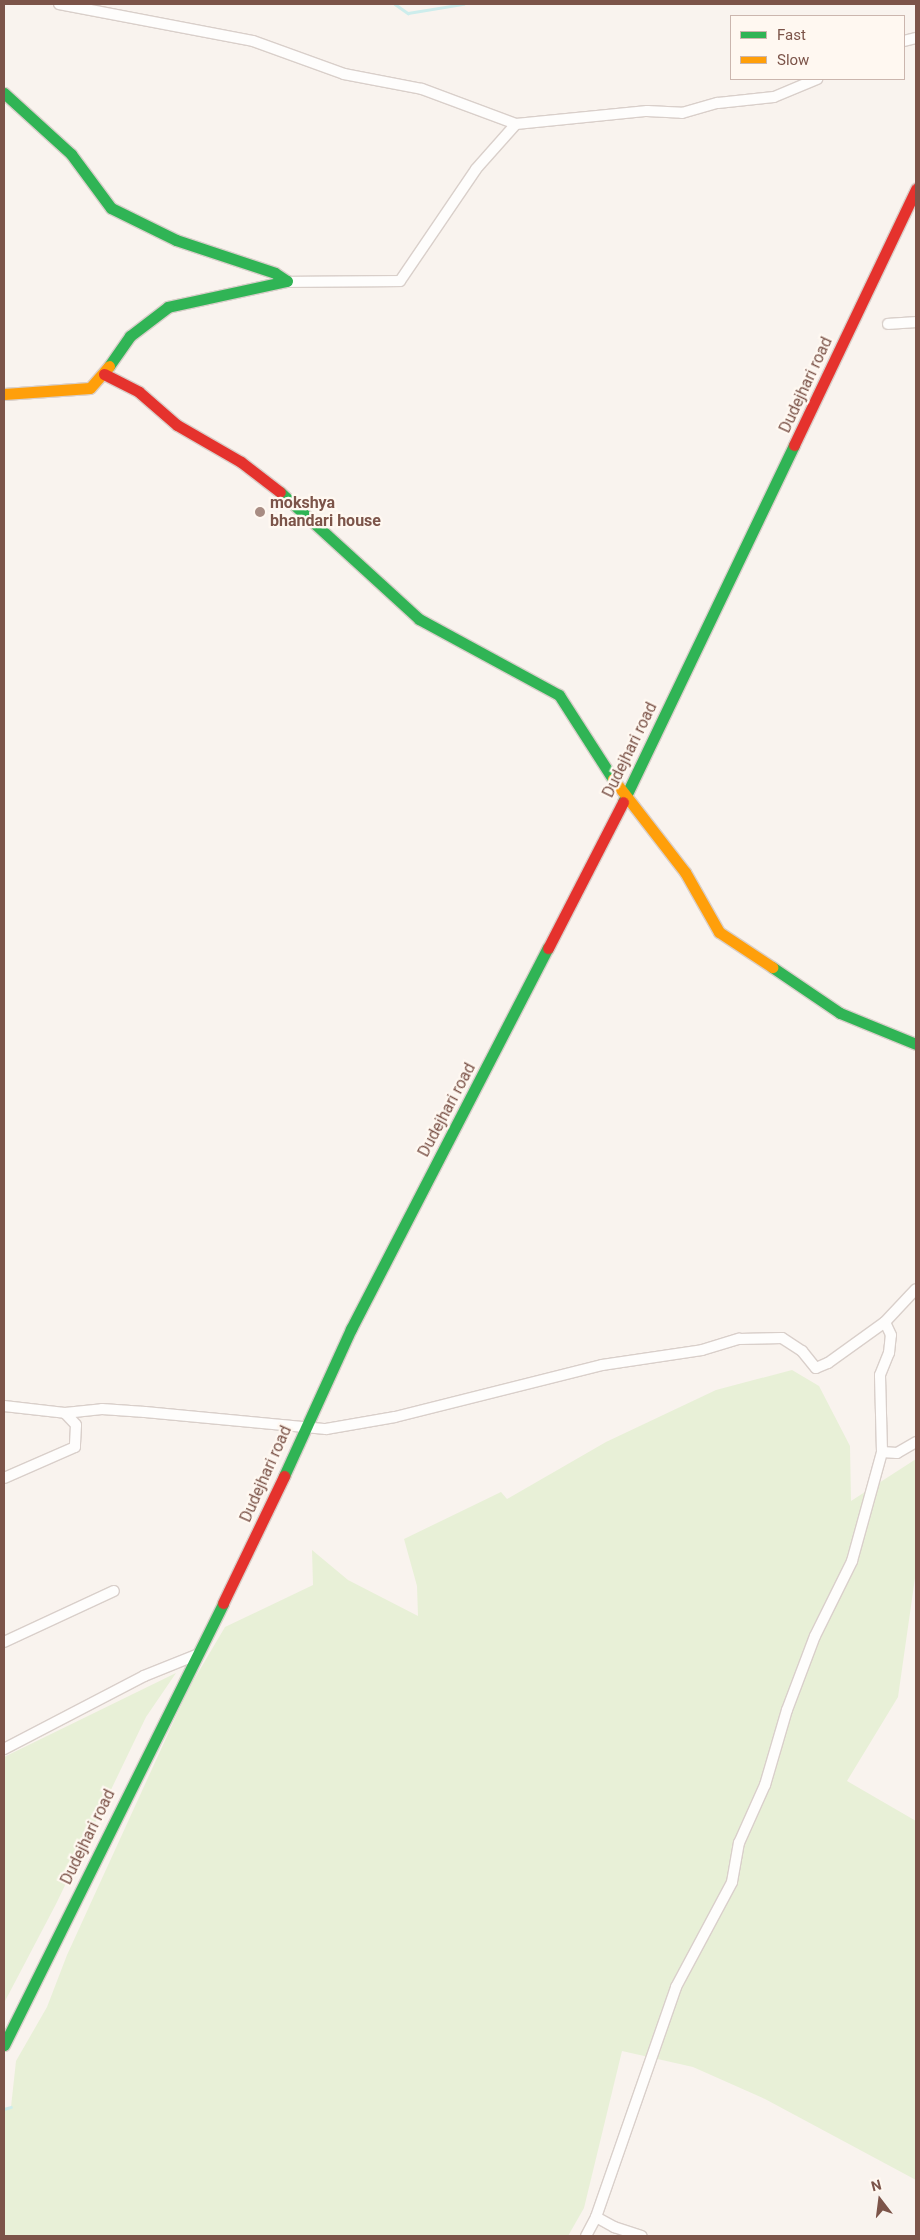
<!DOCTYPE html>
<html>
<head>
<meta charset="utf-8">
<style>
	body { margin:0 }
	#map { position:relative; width:920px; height:2240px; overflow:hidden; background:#f9f3ee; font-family:Roboto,sans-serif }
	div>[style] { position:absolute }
	.green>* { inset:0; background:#e8f0d7 }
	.stream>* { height:2.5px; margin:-1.25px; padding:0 1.25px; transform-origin:1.25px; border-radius:1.25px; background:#cdedec }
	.roads { filter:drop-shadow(1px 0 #d9cfca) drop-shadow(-1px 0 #d9cfca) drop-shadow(0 1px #d9cfca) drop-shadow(0 -1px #d9cfca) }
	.street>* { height:10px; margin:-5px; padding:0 5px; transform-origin:5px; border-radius:5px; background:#fefdfc }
	.fast>* { height:11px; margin:-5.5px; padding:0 5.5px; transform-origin:5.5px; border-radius:5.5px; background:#30b455 }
	.slow>* { height:11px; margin:-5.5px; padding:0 5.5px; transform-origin:5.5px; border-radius:5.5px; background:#ff9f0a }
	.jam>* { height:11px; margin:-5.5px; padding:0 5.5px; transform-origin:5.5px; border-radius:5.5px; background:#e5322d }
	.dots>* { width:14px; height:14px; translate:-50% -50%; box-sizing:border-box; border:2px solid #fff8f1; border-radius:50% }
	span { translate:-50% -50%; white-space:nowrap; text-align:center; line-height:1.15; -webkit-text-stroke:4.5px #fff8f1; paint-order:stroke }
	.street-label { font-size:16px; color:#7c5449 }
	.poi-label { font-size:16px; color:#7c5449; font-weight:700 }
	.left { translate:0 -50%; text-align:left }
	.frame { position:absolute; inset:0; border:5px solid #7c5449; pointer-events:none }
	.legend { position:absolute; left:730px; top:15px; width:175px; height:65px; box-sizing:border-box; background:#fff8f1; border:1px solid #cbb6ae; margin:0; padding:6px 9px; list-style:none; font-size:15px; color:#7c5449 }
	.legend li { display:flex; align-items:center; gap:10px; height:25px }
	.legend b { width:25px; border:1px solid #cbb6ae }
	.north { position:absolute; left:855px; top:2175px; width:50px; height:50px; -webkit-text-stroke:4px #fff8f1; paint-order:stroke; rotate:345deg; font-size:14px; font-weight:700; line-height:20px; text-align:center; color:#7c5449 }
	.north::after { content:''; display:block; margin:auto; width:18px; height:22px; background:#7c5449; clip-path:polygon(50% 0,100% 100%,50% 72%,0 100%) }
</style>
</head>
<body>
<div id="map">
	<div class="green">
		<i style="clip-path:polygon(792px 1370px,819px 1386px,850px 1446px,851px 1501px,916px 1459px,916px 1571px,898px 1697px,847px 1781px,916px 1821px,916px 2180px,765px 2099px,693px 2067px,622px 2051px,584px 2208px,568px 2236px,4px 2236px,4px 2108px,11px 2107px,16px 2061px,47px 2007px,67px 1955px,189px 1688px,225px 1627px,313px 1585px,312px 1550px,348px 1580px,418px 1616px,417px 1586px,404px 1539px,501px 1492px,507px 1499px,606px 1442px,716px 1390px)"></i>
		<i style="clip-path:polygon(176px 1673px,146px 1717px,56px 1904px,4px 2003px,4px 1757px)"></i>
	</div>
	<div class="stream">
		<i style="left:395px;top:4px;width:16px;rotate:35deg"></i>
		<i style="left:408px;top:13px;width:56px;rotate:-9.3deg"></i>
		<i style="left:4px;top:2109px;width:7px;rotate:-16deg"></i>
	</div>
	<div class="roads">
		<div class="street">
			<i style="left:59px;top:4px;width:197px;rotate:10.8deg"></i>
			<i style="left:253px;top:41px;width:97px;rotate:19.9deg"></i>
			<i style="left:344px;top:74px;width:79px;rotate:10.9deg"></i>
			<i style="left:422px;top:89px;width:100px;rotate:20.4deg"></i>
			<i style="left:904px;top:41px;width:12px;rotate:-14deg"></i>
			<i style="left:282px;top:282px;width:118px;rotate:-0.5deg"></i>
			<i style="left:400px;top:281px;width:135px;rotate:-55.8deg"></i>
			<i style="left:476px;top:169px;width:60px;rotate:-48.4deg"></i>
			<i style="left:516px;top:124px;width:132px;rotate:-5.7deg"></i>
			<i style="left:647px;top:111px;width:35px;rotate:3deg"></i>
			<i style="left:682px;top:113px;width:37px;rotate:-16deg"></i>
			<i style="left:718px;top:103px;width:56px;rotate:-6.1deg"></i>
			<i style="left:774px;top:97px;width:47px;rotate:-22.7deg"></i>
			<i style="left:888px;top:324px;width:28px;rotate:-4deg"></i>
			<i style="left:4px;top:1406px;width:61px;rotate:6.5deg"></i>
			<i style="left:65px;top:1413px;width:16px;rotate:47deg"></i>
			<i style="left:76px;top:1425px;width:22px;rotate:93deg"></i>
			<i style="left:75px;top:1447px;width:77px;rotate:156.4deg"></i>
			<i style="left:65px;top:1413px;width:37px;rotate:-6deg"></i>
			<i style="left:102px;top:1409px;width:43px;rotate:4deg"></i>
			<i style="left:145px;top:1412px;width:182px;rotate:5.4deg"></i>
			<i style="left:326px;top:1429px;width:70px;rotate:-9.9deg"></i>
			<i style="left:395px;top:1417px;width:213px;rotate:-14.1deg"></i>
			<i style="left:602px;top:1365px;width:101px;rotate:-8.5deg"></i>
			<i style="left:702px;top:1350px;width:39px;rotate:-17deg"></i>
			<i style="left:739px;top:1339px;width:43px;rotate:-1.3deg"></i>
			<i style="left:782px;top:1338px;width:24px;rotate:33deg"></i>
			<i style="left:802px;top:1351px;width:22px;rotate:51deg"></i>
			<i style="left:816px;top:1368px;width:13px;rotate:-23deg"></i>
			<i style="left:828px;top:1363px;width:70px;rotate:-35.7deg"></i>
			<i style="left:885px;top:1322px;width:45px;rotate:-46.8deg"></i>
			<i style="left:882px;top:1452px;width:15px;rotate:4deg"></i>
			<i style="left:897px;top:1453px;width:22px;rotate:-30deg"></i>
			<i style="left:4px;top:1642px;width:121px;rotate:-24.9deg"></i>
			<i style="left:4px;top:1749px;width:158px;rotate:-27.5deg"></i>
			<i style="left:144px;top:1676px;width:56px;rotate:-22deg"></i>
			<i style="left:596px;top:2217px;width:21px;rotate:29deg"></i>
			<i style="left:614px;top:2227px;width:29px;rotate:18deg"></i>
			<i style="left:586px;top:2236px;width:21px;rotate:-62deg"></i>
			<i style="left:596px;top:2217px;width:244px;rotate:-70.8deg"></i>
			<i style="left:676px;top:1987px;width:119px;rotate:-61.9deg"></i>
			<i style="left:732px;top:1882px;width:40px;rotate:-80deg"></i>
			<i style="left:739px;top:1843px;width:64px;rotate:-65.9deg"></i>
			<i style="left:765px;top:1785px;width:78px;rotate:-73.7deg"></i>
			<i style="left:787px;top:1710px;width:79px;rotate:-69.3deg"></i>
			<i style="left:815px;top:1636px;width:84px;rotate:-63.7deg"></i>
			<i style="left:852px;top:1561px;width:113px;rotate:-74.6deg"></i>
			<i style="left:882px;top:1452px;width:77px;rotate:-91.5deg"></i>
			<i style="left:880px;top:1375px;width:24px;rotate:-68deg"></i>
			<i style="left:889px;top:1353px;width:18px;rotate:-84deg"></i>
			<i style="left:891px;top:1335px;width:14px;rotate:-115deg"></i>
		</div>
		<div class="fast">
			<i style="left:4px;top:93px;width:91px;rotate:42.3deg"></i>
			<i style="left:71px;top:154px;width:67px;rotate:53.5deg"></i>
			<i style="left:111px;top:208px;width:72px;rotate:26.2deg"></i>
			<i style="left:176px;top:240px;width:104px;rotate:18.4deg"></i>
			<i style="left:275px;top:273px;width:14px;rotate:34deg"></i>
			<i style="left:287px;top:281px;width:122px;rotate:167.7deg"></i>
			<i style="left:168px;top:307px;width:48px;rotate:142.7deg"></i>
			<i style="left:130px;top:336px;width:37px;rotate:125deg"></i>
			<i style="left:280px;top:492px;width:188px;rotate:42.4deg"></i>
			<i style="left:419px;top:619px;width:159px;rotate:28.5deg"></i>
			<i style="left:559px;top:695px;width:100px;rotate:57.3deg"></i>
			<i style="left:623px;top:802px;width:396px;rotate:-64.4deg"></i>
			<i style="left:772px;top:967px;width:82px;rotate:34.1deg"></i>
			<i style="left:840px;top:1013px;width:82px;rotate:22.2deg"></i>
			<i style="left:284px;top:1476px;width:162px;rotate:-65.5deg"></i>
			<i style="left:351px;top:1329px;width:429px;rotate:-62.7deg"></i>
			<i style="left:4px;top:2045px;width:493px;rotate:-63.6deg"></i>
		</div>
		<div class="slow">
			<i style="left:4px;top:394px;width:86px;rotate:-4deg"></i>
			<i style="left:90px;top:388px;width:29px;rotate:-49deg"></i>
			<i style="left:613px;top:779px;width:118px;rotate:52.3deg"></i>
			<i style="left:685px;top:872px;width:69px;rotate:60.5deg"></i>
			<i style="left:719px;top:932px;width:64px;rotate:33.4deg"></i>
		</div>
		<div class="jam">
			<i style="left:104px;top:374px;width:39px;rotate:27deg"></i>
			<i style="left:139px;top:392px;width:50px;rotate:41deg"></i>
			<i style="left:177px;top:425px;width:74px;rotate:30deg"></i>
			<i style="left:241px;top:462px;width:49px;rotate:37.6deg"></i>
			<i style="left:794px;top:445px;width:284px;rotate:-64.5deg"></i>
			<i style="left:548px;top:948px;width:164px;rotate:-62.8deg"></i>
			<i style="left:223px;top:1603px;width:141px;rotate:-64.3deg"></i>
		</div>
	</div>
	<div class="dots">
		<i style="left:260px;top:512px;background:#a88c83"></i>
	</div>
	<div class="street-label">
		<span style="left:806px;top:385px;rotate:-65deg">Dudejhari road</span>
		<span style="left:630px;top:750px;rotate:-64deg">Dudejhari road</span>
		<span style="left:447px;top:1110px;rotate:-62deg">Dudejhari road</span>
		<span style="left:266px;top:1474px;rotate:-66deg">Dudejhari road</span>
		<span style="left:88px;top:1837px;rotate:-64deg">Dudejhari road</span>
	</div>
	<div class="poi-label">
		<span class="left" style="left:270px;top:512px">mokshya<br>bhandari house</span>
	</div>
	<div class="frame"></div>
	<ul class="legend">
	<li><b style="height:6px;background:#30b455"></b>Fast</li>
	<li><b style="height:6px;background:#ff9f0a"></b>Slow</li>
	</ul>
	<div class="north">N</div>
</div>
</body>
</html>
